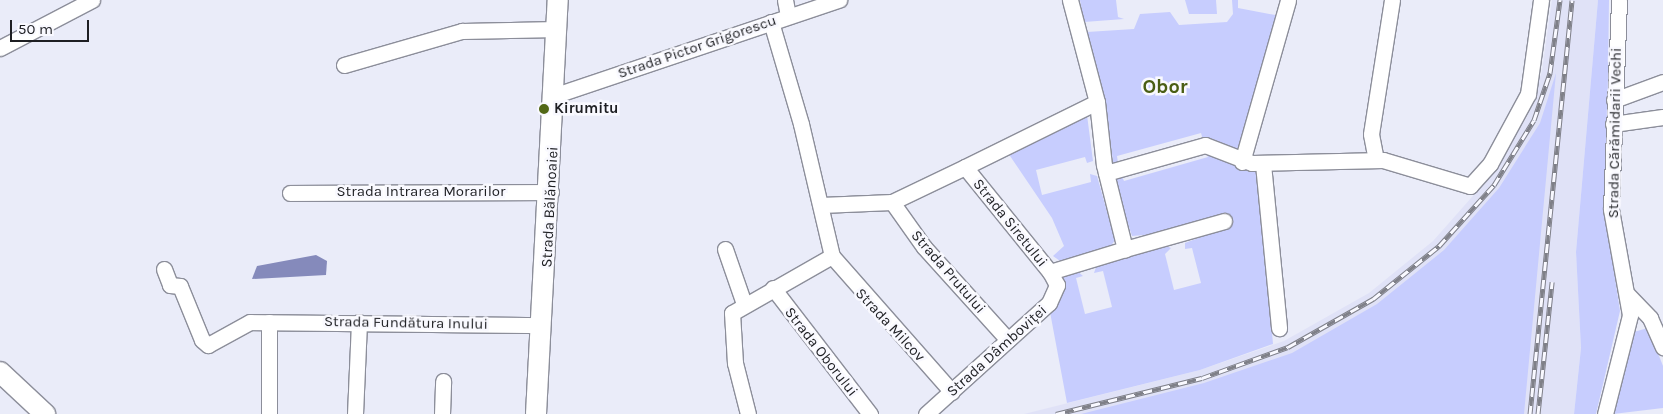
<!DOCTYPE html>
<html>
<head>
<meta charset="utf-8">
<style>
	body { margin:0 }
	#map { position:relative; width:1663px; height:414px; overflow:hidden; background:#eaecf9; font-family:Karla,sans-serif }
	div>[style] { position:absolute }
	.built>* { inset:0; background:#e0e2f7 }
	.green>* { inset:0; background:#c7cdfe }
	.water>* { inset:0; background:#858abb }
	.roads { filter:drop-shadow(1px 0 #8c8e9a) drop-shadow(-1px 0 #8c8e9a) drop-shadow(0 1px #8c8e9a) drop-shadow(0 -1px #8c8e9a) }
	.minor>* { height:15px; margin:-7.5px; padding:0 7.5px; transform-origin:7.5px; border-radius:7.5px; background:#fff }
	.major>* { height:20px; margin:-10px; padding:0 10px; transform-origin:10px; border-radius:10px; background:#fff }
	.rail>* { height:5px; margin-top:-2.5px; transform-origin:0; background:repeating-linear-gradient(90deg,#f9f9ff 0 9px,#7f8088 0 18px); box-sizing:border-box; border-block:1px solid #7f8088 }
	.dots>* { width:14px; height:14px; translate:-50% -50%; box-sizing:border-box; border:2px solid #f9f9ff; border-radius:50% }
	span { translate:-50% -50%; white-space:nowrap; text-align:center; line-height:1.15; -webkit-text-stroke:5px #f9f9ff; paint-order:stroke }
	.street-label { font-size:15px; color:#1e1f23 }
	.poi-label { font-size:15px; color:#1e1f23; font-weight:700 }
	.left { translate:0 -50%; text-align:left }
	.district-label { font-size:20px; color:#4a5e15; font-weight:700 }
	.scale { position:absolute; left:10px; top:20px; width:79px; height:22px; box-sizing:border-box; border:2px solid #1e1f23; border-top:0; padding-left:6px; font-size:15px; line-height:18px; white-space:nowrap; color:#1e1f23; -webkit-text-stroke:4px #f9f9ff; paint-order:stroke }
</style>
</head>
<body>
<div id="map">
	<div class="built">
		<i style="clip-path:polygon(1552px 0,1598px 0,1576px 252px,1581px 348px,1574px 414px,1024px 414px,1200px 370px,1284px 341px,1369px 293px,1433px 241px,1487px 180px,1527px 117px,1542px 71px)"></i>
	</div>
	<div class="green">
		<i style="clip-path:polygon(1080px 0,1116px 0,1118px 17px,1124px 19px,1084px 22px)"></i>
		<i style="clip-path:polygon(1185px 0,1216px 0,1217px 14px,1189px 14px)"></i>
		<i style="clip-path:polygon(1232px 0,1238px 0,1238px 8px,1280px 16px,1240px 157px,1203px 140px,1201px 133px,1117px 156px,1118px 163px,1113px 162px,1105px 100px,1087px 32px,1134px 29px,1140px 14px,1170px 12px,1179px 25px,1227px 22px,1233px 14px)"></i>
		<i style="clip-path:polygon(1598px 0,1609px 0,1606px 219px,1620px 311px,1596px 414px,1574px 414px,1581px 348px,1576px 252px)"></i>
		<i style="clip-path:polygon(1556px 73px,1524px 414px,1081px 414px,1204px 383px,1292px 353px,1377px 304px,1444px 250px,1499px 188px,1540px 123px)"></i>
		<i style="clip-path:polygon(1087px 115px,1093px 161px,1087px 163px,1085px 157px,1036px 170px,1042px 195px,1091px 182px,1090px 174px,1097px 176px,1115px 240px,1110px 247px,1060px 261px,1053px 256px,1064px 246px,1052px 218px,1006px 150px)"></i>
		<i style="clip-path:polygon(1206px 151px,1230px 163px,1258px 168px,1273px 344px,1200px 370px,1067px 403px,1050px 312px,1060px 296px,1064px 272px,1075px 269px,1083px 276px,1076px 278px,1085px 314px,1112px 307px,1103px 271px,1094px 273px,1097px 264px,1164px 245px,1171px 248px,1165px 254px,1174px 290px,1201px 283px,1192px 248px,1185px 249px,1185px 243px,1225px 228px,1132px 236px,1114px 182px,1121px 174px,1124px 181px,1208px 157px)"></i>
		<i style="clip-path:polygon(1648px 328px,1663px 366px,1663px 408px,1613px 414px,1630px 333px)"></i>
	</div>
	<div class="water">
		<i style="clip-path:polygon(316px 255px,327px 261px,326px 275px,252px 279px,257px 266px)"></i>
	</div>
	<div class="roads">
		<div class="minor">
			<i style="left:785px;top:0;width:16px;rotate:79deg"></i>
			<i style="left:1070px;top:0;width:106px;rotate:75.2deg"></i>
			<i style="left:1097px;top:102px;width:63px;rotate:83.7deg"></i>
			<i style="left:1104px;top:165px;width:87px;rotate:76deg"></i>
			<i style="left:1125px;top:249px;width:103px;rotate:-15.8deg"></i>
			<i style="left:771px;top:22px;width:106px;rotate:73.6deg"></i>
			<i style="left:801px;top:124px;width:136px;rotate:76.8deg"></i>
			<i style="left:832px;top:256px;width:181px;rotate:48.6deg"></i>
			<i style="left:0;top:48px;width:104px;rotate:-27.6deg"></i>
			<i style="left:344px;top:65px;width:123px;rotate:-16.1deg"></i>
			<i style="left:462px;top:31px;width:96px;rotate:-1.2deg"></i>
			<i style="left:556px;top:95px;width:299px;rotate:-18.6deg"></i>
			<i style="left:1614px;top:100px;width:52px;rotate:-20.2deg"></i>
			<i style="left:1613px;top:124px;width:50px;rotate:-8deg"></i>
			<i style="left:1376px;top:160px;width:26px;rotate:-101deg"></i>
			<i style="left:1371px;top:134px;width:136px;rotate:-81.1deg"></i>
			<i style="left:1242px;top:162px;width:168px;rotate:-74.1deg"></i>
			<i style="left:1263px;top:164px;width:165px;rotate:84.4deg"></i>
			<i style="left:965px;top:167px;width:147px;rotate:-26.2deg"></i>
			<i style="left:1106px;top:173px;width:103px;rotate:-15.8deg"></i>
			<i style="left:1205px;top:145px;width:50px;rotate:21deg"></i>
			<i style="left:1252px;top:163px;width:131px;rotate:-1.3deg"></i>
			<i style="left:1383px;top:160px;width:91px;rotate:16.6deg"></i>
			<i style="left:1470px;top:186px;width:30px;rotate:-48deg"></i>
			<i style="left:1490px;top:164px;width:80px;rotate:-61.5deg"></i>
			<i style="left:1528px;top:94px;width:95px;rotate:-82.1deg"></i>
			<i style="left:290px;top:193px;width:261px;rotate:-0.2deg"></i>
			<i style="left:892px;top:202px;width:55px;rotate:54.6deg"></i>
			<i style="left:924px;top:247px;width:125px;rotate:47.9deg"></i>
			<i style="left:821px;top:205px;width:71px;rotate:-2.4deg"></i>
			<i style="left:892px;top:202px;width:81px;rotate:-25.6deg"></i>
			<i style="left:965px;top:167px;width:135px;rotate:51deg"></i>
			<i style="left:725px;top:249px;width:58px;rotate:70.9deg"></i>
			<i style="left:164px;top:269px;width:17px;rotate:69deg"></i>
			<i style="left:170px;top:285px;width:10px;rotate:6deg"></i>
			<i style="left:180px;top:286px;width:58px;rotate:67.8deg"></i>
			<i style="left:202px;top:340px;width:8px;rotate:40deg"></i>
			<i style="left:208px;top:345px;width:48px;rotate:-28.7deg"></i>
			<i style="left:250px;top:322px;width:292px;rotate:0.6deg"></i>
			<i style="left:773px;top:288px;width:159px;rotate:52.4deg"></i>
			<i style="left:1628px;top:295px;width:32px;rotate:46deg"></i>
			<i style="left:1650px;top:318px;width:32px;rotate:66deg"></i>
			<i style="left:269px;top:322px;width:91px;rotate:90deg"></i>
			<i style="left:355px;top:414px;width:92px;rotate:-87.5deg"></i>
			<i style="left:442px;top:414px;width:33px;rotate:-88deg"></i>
			<i style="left:748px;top:414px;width:53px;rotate:-104.3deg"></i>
			<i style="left:735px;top:363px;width:50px;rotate:-93.4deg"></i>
			<i style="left:732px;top:313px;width:115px;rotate:-29.7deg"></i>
			<i style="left:926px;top:414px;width:166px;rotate:-42.1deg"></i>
			<i style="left:1049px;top:303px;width:20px;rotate:-66deg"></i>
			<i style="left:1057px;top:285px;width:15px;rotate:-118deg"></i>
			<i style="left:1050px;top:272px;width:78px;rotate:-17deg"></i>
			<i style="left:1605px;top:414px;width:102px;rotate:-75.8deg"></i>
			<i style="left:1630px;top:315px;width:108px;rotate:-100.2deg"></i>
			<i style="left:1611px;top:209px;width:209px;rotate:-87.8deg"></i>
		</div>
		<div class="major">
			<i style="left:0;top:372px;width:62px;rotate:43deg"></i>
			<i style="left:536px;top:414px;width:415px;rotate:-87deg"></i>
		</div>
	</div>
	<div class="rail">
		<i style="left:1056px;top:414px;width:150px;rotate:-13.9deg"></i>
		<i style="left:1202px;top:378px;width:91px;rotate:-19.8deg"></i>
		<i style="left:1288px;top:347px;width:98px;rotate:-29.5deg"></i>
		<i style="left:1373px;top:299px;width:85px;rotate:-38.8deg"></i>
		<i style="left:1439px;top:246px;width:82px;rotate:-48deg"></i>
		<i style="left:1494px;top:185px;width:76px;rotate:-58.4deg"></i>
		<i style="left:1534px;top:120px;width:50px;rotate:-71.2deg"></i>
		<i style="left:1550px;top:73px;width:74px;rotate:-82.2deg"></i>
		<i style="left:1530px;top:414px;width:416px;rotate:-84.2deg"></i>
		<i style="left:1538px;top:414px;width:133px;rotate:-83.9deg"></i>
	</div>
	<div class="dots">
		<i style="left:544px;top:109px;background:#526817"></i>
	</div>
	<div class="street-label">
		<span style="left:697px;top:47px;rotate:-19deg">Strada Pictor Grigorescu</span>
		<span style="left:1615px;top:133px;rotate:-89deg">Strada Cărămidarii Vechi</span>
		<span style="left:421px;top:192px">Strada Intrarea Morarilor</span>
		<span style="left:550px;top:207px;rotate:-87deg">Strada Bălănoaiei</span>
		<span style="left:1010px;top:223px;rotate:51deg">Strada Siretului</span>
		<span style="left:948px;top:272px;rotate:49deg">Strada Prutului</span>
		<span style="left:406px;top:323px;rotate:1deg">Strada Fundătura Inului</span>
		<span style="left:890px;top:325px;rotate:47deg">Strada Milcov</span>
		<span style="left:997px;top:351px;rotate:-42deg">Strada Dâmboviței</span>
		<span style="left:821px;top:352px;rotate:52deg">Strada Oborului</span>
	</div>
	<div class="poi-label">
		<span class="left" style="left:554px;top:109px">Kirumitu</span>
	</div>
	<div class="district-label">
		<span style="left:1165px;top:86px">Obor</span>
	</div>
	<div class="scale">50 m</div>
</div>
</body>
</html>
